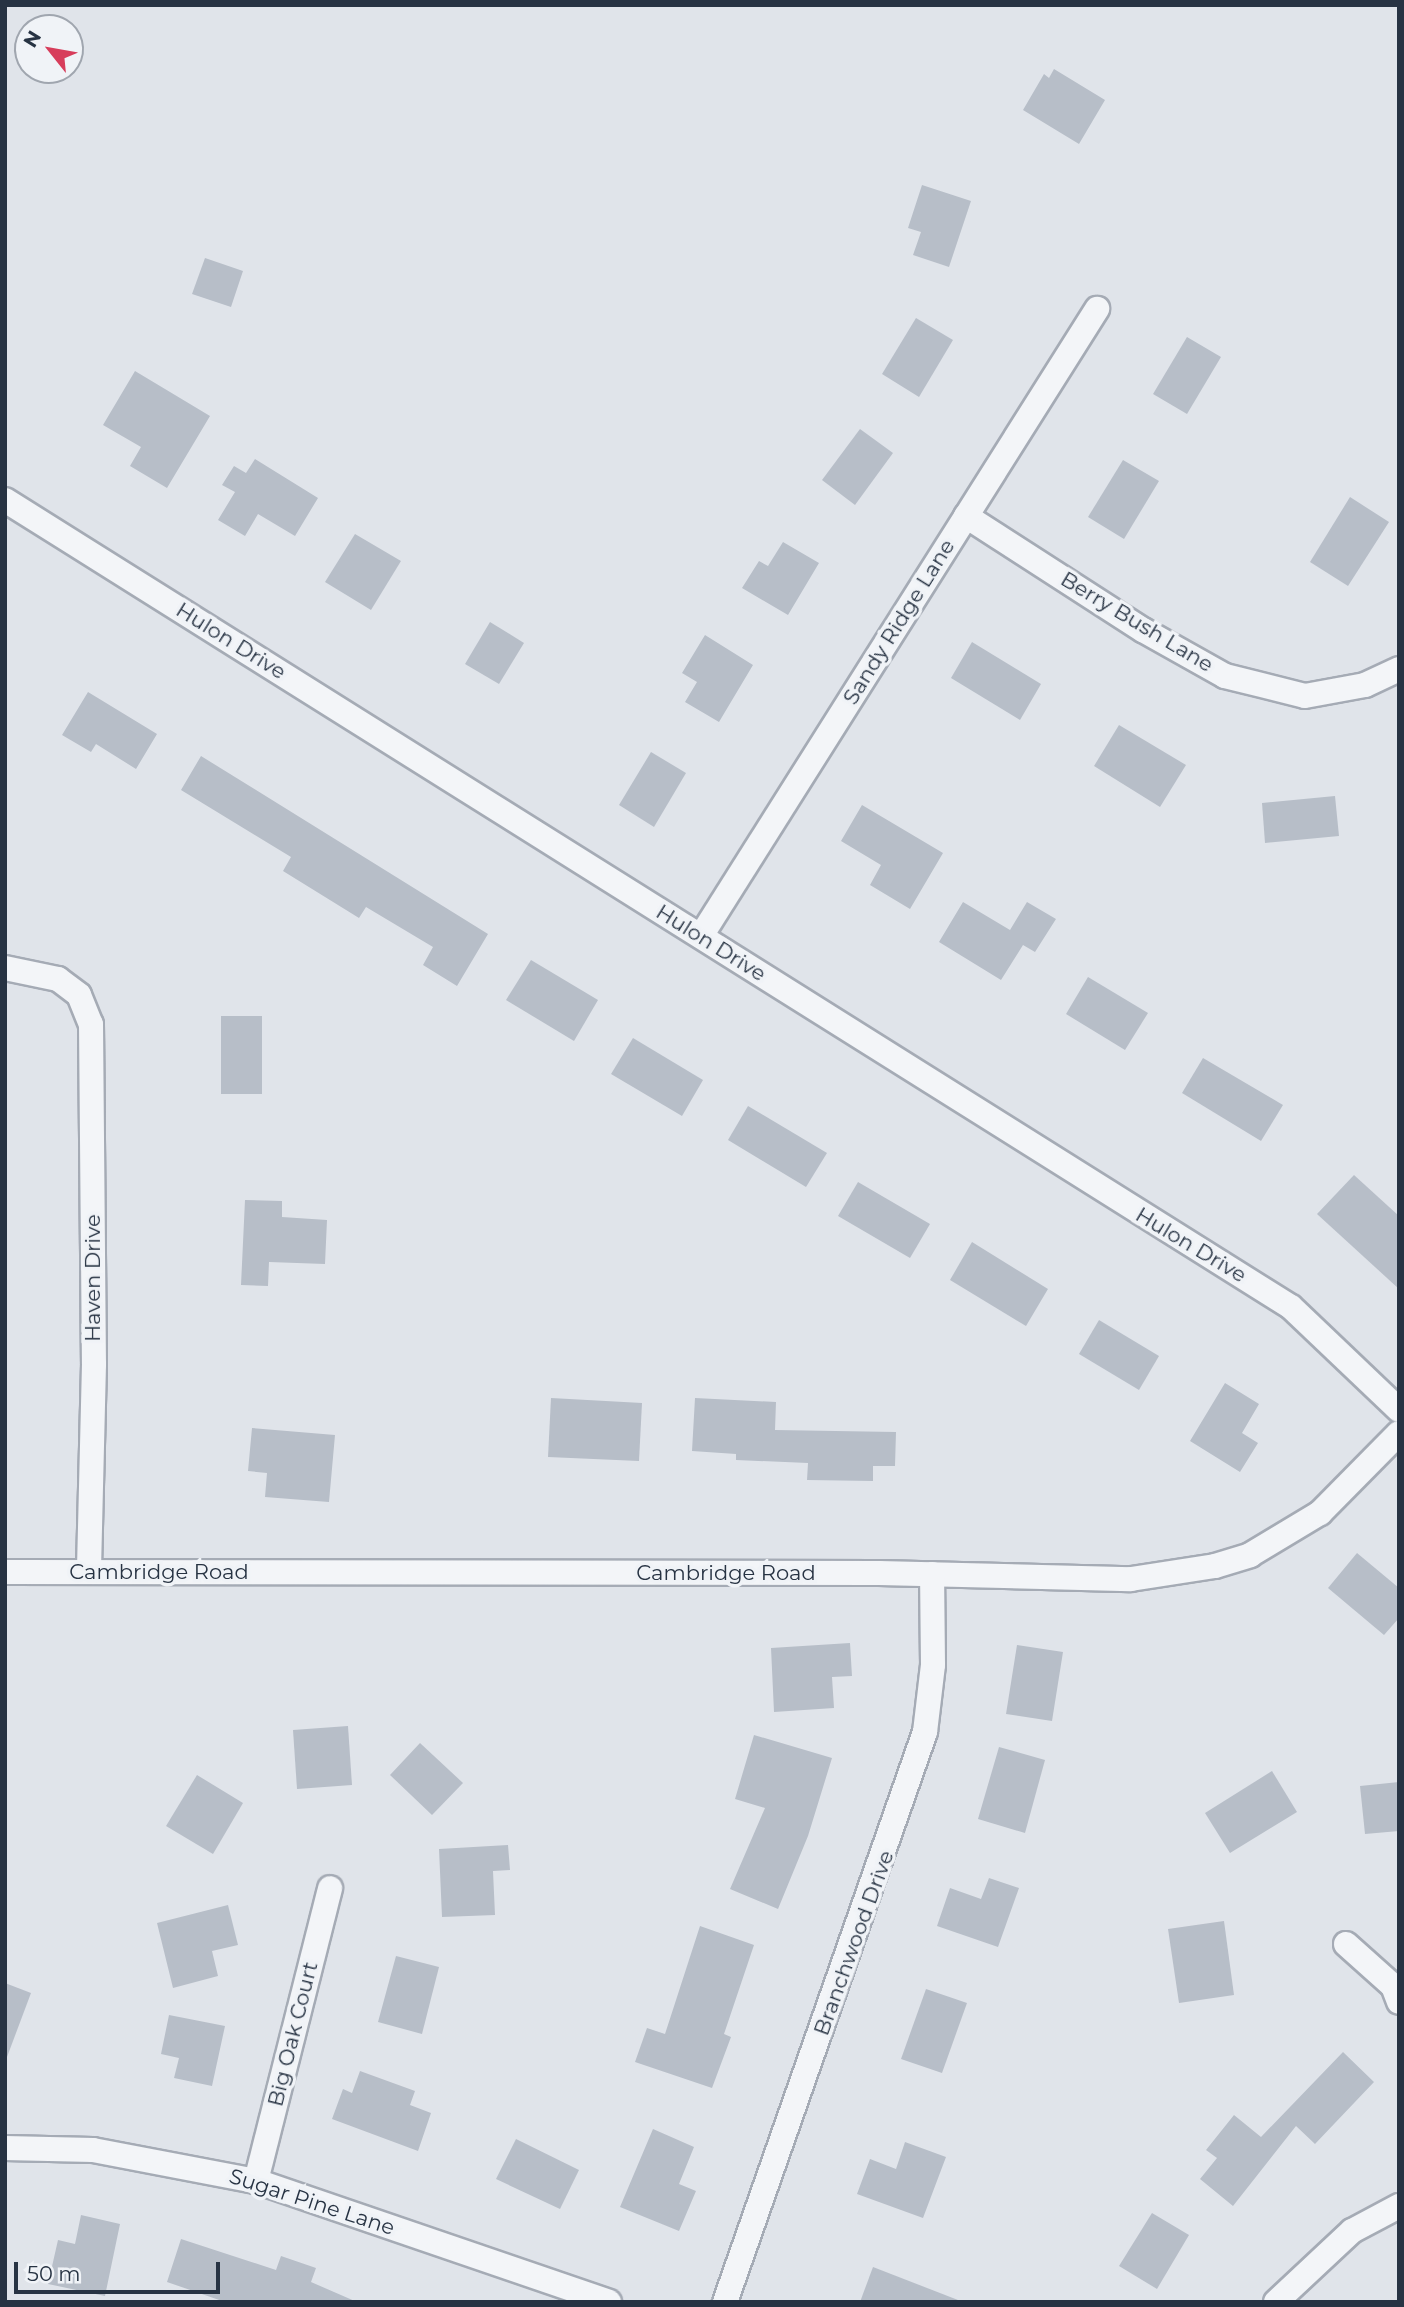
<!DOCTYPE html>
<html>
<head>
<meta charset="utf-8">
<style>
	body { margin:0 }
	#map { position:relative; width:1404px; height:2307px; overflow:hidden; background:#e0e4ea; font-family:Montserrat,sans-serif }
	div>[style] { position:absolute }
	.building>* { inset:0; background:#b7bec8 }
	.roads { filter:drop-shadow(2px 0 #a5abb5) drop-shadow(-2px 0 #a5abb5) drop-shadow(0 2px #a5abb5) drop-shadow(0 -2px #a5abb5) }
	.street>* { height:24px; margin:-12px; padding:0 12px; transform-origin:12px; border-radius:12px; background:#f3f5f8 }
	span { translate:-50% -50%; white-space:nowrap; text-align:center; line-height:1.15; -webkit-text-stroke:7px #f0f3f7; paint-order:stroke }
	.street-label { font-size:21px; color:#273343 }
	.frame { position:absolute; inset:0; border:7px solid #273343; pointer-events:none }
	.north { position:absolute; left:14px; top:14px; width:70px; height:70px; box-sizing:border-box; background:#f0f3f7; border:2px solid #a0a6af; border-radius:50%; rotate:301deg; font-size:19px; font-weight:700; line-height:28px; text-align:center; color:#273343 }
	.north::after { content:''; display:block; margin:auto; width:24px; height:32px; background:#d73d5b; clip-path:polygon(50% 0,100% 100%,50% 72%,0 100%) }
	.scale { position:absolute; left:14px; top:2262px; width:206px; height:32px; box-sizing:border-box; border:4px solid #273343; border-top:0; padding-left:9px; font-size:21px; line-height:24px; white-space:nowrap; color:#273343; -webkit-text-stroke:5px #f0f3f7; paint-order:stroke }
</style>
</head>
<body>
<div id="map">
	<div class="building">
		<i style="clip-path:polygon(1054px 69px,1105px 100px,1079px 144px,1023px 110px,1044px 74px,1049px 78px)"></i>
		<i style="clip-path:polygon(922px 185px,971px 201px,949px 267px,913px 255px,921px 232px,908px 228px)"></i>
		<i style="clip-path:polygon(205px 258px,243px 271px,231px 307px,192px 294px)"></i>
		<i style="clip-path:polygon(916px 318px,953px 340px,919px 397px,882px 374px)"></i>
		<i style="clip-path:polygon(1187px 337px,1221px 357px,1187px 414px,1153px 394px)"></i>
		<i style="clip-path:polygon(135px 371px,210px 416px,167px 488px,130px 466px,141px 447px,103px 425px)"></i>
		<i style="clip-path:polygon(860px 429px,893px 453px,855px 505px,822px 480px)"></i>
		<i style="clip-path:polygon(255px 459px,318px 498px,295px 536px,258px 514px,245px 536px,218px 520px,235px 492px,222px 485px,234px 466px,246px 473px)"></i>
		<i style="clip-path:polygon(1123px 460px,1159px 481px,1124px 539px,1088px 517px)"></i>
		<i style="clip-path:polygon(1350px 497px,1389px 522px,1348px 586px,1310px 562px)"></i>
		<i style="clip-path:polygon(355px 534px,401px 561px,371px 610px,325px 582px)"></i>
		<i style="clip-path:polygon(783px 542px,819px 563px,788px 615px,742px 588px,759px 561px,768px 566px)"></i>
		<i style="clip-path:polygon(490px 622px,524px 643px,499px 684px,465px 664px)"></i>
		<i style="clip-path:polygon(705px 635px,753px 665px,719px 722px,685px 702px,697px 682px,682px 673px)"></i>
		<i style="clip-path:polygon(972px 642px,1041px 684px,1020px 720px,951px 678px)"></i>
		<i style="clip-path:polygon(88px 692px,157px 734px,136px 769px,96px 744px,91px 752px,62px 735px)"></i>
		<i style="clip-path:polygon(1119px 725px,1186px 765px,1160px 807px,1094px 766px)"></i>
		<i style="clip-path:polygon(651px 752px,686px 773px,654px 827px,619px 805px)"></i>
		<i style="clip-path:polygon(201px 756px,488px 934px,457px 986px,423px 965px,433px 947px,366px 907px,359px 918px,283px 871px,291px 857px,181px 790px)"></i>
		<i style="clip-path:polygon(1335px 796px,1339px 836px,1265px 843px,1262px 803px)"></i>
		<i style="clip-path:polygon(862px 805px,943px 853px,910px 909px,870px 885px,881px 865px,841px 841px)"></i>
		<i style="clip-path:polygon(963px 902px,1010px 930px,1027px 902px,1056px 919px,1035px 952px,1023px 945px,1001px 980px,939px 942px)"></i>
		<i style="clip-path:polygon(531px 960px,598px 1000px,574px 1041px,506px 1000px)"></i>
		<i style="clip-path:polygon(1088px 977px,1148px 1013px,1125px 1050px,1066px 1014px)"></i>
		<i style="clip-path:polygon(221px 1016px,262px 1016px,262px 1094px,221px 1094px)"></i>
		<i style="clip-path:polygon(633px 1038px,703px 1080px,682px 1116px,611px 1074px)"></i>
		<i style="clip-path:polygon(1203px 1058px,1283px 1105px,1261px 1141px,1182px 1093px)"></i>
		<i style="clip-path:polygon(748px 1106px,827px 1153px,806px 1187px,728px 1140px)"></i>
		<i style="clip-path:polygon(1354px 1175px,1399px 1216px,1399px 1289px,1317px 1214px)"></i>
		<i style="clip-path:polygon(858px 1182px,930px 1224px,910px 1258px,838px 1216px)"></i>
		<i style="clip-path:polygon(245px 1200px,282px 1201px,282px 1217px,327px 1220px,325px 1264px,269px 1262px,268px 1286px,241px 1285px)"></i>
		<i style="clip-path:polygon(972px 1242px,1048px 1289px,1026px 1326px,950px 1280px)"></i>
		<i style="clip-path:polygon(1099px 1320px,1159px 1356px,1139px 1390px,1079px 1354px)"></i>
		<i style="clip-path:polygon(1225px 1383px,1259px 1404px,1242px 1433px,1258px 1443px,1240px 1472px,1190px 1441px)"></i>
		<i style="clip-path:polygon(551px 1398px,642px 1403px,639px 1461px,548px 1457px)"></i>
		<i style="clip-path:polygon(695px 1398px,776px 1402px,775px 1430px,896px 1432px,895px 1466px,873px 1466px,873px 1481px,807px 1480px,808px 1463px,736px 1460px,736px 1454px,692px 1451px)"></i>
		<i style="clip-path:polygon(252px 1428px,335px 1435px,329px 1502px,265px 1497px,267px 1473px,248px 1471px)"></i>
		<i style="clip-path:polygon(1357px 1553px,1399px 1588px,1399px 1618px,1384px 1635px,1328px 1588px)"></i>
		<i style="clip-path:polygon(850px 1643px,852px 1676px,832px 1677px,834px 1708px,774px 1712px,771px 1648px)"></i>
		<i style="clip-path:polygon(1017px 1645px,1063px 1652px,1052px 1721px,1006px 1714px)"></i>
		<i style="clip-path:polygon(348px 1726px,352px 1785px,297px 1789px,293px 1730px)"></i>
		<i style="clip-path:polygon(754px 1735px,832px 1758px,808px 1836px,778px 1909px,730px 1889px,765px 1808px,735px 1799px)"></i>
		<i style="clip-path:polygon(420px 1743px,463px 1783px,432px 1815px,390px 1775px)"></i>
		<i style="clip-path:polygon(999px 1747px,1045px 1760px,1025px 1833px,978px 1819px)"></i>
		<i style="clip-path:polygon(1272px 1771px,1297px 1812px,1230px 1853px,1205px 1813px)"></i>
		<i style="clip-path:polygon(197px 1775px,243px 1803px,213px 1854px,166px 1826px)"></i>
		<i style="clip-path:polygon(1399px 1782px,1399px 1831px,1365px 1834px,1360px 1786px)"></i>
		<i style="clip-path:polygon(508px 1845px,510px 1870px,493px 1871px,495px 1915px,442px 1917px,439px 1849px)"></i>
		<i style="clip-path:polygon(989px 1878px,1019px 1888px,998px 1947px,937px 1926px,950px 1888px,981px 1899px)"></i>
		<i style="clip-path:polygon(228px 1905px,238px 1945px,212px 1951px,218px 1976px,173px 1988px,157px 1923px)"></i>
		<i style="clip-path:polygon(1224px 1921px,1234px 1995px,1179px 2003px,1168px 1929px)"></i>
		<i style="clip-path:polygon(700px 1926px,754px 1945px,724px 2034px,731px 2037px,712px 2088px,635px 2062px,647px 2028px,665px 2034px)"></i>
		<i style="clip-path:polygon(396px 1956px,439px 1967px,422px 2034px,378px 2022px)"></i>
		<i style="clip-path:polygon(5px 1983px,31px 1993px,7px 2057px,5px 2056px)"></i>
		<i style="clip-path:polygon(926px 1989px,967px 2003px,942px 2073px,901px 2059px)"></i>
		<i style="clip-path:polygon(169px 2015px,225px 2026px,212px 2086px,174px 2078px,179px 2058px,161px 2054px)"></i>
		<i style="clip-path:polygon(1343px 2052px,1374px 2082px,1315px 2144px,1296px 2126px,1233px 2206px,1200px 2179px,1217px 2158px,1206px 2150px,1234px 2115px,1261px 2137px)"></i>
		<i style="clip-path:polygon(360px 2071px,415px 2091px,410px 2105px,431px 2113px,418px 2151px,332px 2119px,343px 2089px,352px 2093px)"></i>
		<i style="clip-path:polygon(653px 2129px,694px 2147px,679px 2184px,696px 2191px,679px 2231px,620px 2207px)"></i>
		<i style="clip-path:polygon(516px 2139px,579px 2170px,560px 2209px,496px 2179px)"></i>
		<i style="clip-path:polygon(905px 2142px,946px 2157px,923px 2218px,857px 2194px,870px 2159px,896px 2169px)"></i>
		<i style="clip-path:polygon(1152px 2213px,1189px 2235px,1157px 2289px,1119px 2266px)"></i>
		<i style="clip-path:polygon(81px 2215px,120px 2224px,105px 2296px,48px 2284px,58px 2240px,75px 2244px)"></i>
		<i style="clip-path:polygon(181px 2239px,276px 2270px,281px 2256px,316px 2268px,311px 2282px,357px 2302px,225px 2302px,167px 2282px)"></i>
		<i style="clip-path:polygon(873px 2267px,958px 2300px,958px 2302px,860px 2302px)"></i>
	</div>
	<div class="roads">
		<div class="street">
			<i style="left:5px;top:500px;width:1518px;rotate:32.11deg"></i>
			<i style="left:1291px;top:1307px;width:149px;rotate:43.6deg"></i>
			<i style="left:966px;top:516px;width:211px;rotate:32.8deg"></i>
			<i style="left:1143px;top:630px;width:94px;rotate:29.3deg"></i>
			<i style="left:1225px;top:676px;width:82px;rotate:14deg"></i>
			<i style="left:1305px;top:696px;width:61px;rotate:-10.4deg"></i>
			<i style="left:1365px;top:685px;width:38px;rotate:-25deg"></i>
			<i style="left:701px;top:936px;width:742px;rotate:-57.72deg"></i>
			<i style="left:5px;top:968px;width:54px;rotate:11.7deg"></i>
			<i style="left:58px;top:979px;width:26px;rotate:37deg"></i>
			<i style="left:79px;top:995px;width:31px;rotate:68deg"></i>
			<i style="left:91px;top:1024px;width:340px;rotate:89.5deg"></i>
			<i style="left:94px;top:1364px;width:208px;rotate:91.4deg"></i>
			<i style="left:5px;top:1572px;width:874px;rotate:0.07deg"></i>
			<i style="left:879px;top:1573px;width:252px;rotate:1.4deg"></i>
			<i style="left:1131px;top:1579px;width:85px;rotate:-8.8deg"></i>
			<i style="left:1215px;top:1566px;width:37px;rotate:-17deg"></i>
			<i style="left:1250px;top:1555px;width:82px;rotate:-31deg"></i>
			<i style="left:1320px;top:1513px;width:112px;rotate:-45.4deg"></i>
			<i style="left:1346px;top:1944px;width:63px;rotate:41.8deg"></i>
			<i style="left:1393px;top:1986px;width:17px;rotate:69deg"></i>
			<i style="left:5px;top:2148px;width:88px;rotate:1.3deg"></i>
			<i style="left:93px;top:2150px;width:166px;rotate:10.8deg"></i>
			<i style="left:256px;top:2181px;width:373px;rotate:18.9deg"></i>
			<i style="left:256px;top:2181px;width:302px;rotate:-75.8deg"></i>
			<i style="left:725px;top:2302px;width:604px;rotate:-70.67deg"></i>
			<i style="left:925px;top:1732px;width:67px;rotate:-83.2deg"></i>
			<i style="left:933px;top:1665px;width:91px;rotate:-90.6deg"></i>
			<i style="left:1276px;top:2302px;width:104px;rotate:-43.1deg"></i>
			<i style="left:1352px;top:2231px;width:53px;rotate:-28deg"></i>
		</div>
	</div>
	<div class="street-label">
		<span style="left:899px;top:622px;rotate:-58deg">Sandy Ridge Lane</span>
		<span style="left:1137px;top:622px;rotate:31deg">Berry Bush Lane</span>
		<span style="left:231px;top:641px;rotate:32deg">Hulon Drive</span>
		<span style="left:711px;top:943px;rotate:32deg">Hulon Drive</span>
		<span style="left:1191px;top:1245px;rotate:31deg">Hulon Drive</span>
		<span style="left:93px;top:1278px;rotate:-90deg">Haven Drive</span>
		<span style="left:159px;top:1572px">Cambridge Road</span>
		<span style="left:726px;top:1573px">Cambridge Road</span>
		<span style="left:854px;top:1943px;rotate:-70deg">Branchwood Drive</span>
		<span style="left:293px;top:2034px;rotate:-76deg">Big Oak Court</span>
		<span style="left:312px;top:2202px;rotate:18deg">Sugar Pine Lane</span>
	</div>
	<div class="frame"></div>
	<div class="north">N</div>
	<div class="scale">50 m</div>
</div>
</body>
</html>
